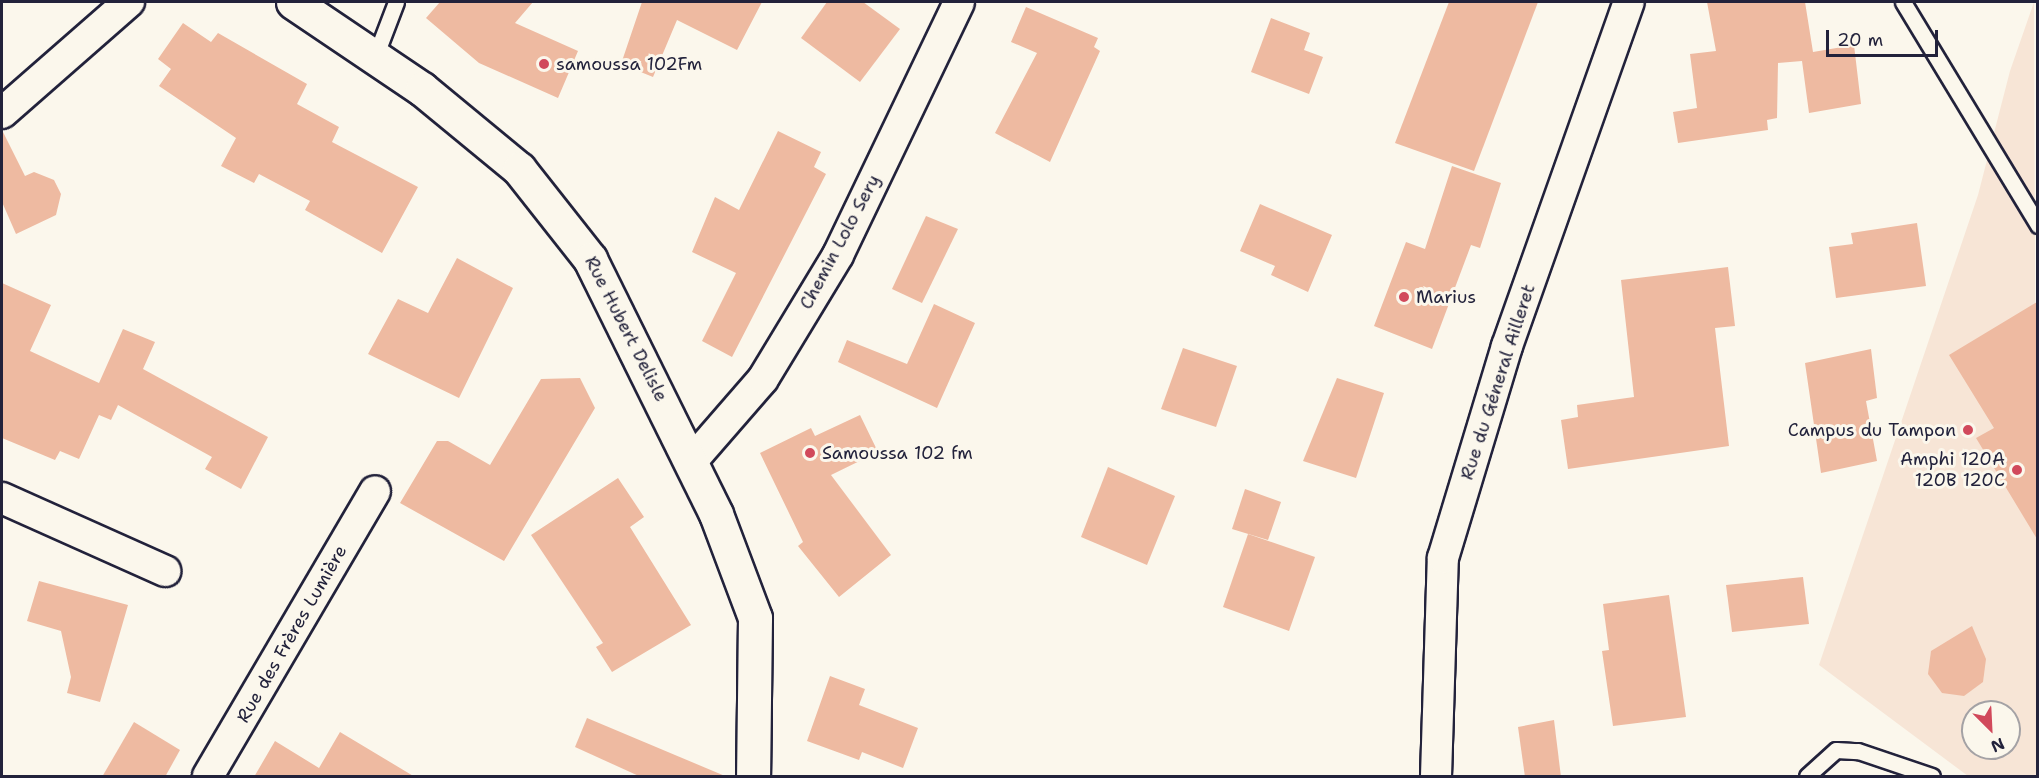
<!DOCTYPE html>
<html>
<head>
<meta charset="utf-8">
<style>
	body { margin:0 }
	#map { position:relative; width:2039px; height:778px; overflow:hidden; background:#fbf7ec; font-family:"Shantell Sans",sans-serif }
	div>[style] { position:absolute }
	.built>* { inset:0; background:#f7e5d6 }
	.building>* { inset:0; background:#eebaa1 }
	.roads { filter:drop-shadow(2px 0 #22223b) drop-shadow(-2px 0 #22223b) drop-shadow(0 2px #22223b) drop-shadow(0 -2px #22223b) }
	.lane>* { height:15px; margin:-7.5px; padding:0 7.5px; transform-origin:7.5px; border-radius:7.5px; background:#fbf7ec }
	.street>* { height:30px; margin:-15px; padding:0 15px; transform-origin:15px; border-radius:15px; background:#fbf7ec }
	.secondary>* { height:33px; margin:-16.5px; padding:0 16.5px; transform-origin:16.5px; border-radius:16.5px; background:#fbf7ec }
	.dots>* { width:16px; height:16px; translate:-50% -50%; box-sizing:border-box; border:3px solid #fbf7ec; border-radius:50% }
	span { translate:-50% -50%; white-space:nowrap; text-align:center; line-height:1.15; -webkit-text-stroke:6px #fbf7ec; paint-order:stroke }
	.poi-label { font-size:18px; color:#22223b }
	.left { translate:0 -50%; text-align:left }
	.right { translate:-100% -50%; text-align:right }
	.street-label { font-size:18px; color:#22223b }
	.frame { position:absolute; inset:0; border:3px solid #22223b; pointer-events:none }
	.north { position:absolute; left:1961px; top:700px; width:60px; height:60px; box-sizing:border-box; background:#fbf7ec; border:2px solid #a4a2a5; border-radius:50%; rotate:156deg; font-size:16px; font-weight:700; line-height:24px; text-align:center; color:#22223b }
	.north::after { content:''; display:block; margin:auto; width:21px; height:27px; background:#d1495b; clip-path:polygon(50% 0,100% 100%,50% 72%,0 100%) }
	.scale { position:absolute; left:1826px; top:30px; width:112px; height:27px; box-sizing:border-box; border:3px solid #22223b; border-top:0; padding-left:8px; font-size:18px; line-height:21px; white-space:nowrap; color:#22223b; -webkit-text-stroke:4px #fbf7ec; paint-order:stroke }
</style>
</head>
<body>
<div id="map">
	<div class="built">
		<i style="clip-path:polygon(evenodd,2034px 2px,2037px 776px,1968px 776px,1819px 665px,1978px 195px,2010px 71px,2034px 2px,1973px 712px,2009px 712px,2009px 748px,1973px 748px,1973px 712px)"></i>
	</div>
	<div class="building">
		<i style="clip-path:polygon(440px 2px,533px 2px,515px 23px,578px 51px,558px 98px,479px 63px,426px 18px)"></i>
		<i style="clip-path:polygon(642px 2px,762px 2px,737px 50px,677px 20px,653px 77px,621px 64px)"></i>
		<i style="clip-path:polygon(827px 2px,863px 2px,900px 29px,860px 82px,801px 38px)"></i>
		<i style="clip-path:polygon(1449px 2px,1538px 2px,1474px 171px,1395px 143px)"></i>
		<i style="clip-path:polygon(1707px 2px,1805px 2px,1813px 52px,1854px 45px,1861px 104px,1809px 113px,1802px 61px,1778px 63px,1777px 118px,1767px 120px,1768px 130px,1678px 143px,1673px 112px,1697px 108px,1690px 54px,1716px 51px)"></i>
		<i style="clip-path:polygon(1026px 7px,1098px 38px,1094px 47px,1100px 51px,1050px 162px,995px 133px,1037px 53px,1011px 42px)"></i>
		<i style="clip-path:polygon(1271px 18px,1310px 33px,1304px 50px,1323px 57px,1309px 94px,1251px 72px)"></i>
		<i style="clip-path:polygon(183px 23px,211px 42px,218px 33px,307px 84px,297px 104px,339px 127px,332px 142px,418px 187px,382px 253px,305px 210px,310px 201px,259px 174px,254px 183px,221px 166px,236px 138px,159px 86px,171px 69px,158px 59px)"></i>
		<i style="clip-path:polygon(2px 130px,25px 176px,34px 172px,54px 180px,61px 194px,56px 215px,16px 234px,2px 202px)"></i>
		<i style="clip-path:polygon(778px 131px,821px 152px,814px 167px,826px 174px,732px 357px,702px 341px,736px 273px,692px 252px,715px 197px,739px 210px)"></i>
		<i style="clip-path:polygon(1452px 166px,1501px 183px,1480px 248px,1471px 245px,1432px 349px,1374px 326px,1406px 242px,1425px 249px)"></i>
		<i style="clip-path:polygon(1260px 204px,1332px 235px,1308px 292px,1271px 275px,1275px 266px,1240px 251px)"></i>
		<i style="clip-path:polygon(926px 216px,958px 229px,922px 303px,892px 289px)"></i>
		<i style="clip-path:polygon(1917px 223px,1926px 286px,1836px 298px,1829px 247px,1853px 244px,1851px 233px)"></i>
		<i style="clip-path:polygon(457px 258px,513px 288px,459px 398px,368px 354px,398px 299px,428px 313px)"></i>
		<i style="clip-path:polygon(1728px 267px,1735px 326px,1715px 328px,1729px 446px,1568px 469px,1561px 420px,1578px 417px,1577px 405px,1634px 397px,1621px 280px)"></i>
		<i style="clip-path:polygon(2px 283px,51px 305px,30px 351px,99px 383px,123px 329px,155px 342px,143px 369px,268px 437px,241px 489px,205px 469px,212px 457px,118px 405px,111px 420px,99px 415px,79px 459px,60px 451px,55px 460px,2px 438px)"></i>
		<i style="clip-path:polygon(2037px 302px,2037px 539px,1976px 438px,1994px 428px,1949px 355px)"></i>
		<i style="clip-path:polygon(934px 304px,975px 323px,937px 408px,838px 362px,847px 340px,907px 364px)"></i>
		<i style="clip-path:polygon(1183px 348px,1237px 366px,1216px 427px,1161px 409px)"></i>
		<i style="clip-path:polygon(1871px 349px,1877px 398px,1866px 401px,1877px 461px,1821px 473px,1805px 363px)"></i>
		<i style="clip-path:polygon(580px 378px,595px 408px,504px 561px,400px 503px,437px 441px,448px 441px,490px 465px,541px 379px)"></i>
		<i style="clip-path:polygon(1337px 378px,1384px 393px,1356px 478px,1303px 461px)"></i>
		<i style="clip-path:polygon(860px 415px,878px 452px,831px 475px,891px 555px,839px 597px,798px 546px,803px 542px,760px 453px,811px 428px,815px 436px)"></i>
		<i style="clip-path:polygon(1108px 467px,1175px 496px,1147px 565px,1081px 537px)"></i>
		<i style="clip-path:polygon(618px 478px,644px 517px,630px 527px,691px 625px,612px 672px,596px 647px,603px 643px,531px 535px)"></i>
		<i style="clip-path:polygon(1245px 489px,1281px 502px,1268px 540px,1232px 529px)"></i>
		<i style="clip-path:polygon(1248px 534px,1315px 557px,1289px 631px,1223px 607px)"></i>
		<i style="clip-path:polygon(1803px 577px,1809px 624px,1732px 632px,1726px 585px)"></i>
		<i style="clip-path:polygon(39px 581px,128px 605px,100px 702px,67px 693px,71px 677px,61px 631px,27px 621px)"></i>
		<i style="clip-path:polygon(1669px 595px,1686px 717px,1613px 726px,1602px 651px,1609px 650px,1603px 604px)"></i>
		<i style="clip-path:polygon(1972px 626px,1986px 659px,1983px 682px,1964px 696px,1942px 693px,1928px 674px,1931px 651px)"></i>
		<i style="clip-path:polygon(830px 676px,865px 689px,859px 705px,918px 728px,903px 768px,862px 752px,859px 760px,807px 741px)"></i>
		<i style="clip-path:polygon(587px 718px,725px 776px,725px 777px,641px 777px,575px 747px)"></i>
		<i style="clip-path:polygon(1554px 720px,1561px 777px,1525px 777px,1518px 727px)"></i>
		<i style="clip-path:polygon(134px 722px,180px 750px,165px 777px,102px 777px)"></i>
		<i style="clip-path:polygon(340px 732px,415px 777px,254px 777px,275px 741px,319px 768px)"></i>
	</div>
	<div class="roads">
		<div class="lane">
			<i style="left:1903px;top:2px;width:261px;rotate:58.8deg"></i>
			<i style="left:375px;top:57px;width:59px;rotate:-69.1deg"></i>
			<i style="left:1807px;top:776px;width:39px;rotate:-42deg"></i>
			<i style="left:1836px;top:750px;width:22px;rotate:3deg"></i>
			<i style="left:1858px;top:751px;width:78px;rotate:18.7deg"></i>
		</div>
		<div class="street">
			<i style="left:2px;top:113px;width:169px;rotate:-41.2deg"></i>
			<i style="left:690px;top:463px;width:111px;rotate:-49deg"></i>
			<i style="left:763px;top:379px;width:145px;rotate:-58.8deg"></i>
			<i style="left:838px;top:255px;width:280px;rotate:-64.4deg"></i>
			<i style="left:2px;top:498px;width:179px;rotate:24.1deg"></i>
			<i style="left:208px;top:776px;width:330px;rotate:-59.6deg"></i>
			<i style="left:1436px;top:776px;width:218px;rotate:-88.2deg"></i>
			<i style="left:1443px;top:558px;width:221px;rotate:-73.2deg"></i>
			<i style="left:1507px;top:346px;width:365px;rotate:-70.5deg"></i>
		</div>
		<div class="secondary">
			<i style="left:293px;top:2px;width:156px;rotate:34deg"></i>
			<i style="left:422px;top:89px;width:126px;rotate:39.5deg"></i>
			<i style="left:519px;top:169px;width:115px;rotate:51.7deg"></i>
			<i style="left:590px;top:259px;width:284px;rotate:63.7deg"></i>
			<i style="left:716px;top:514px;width:111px;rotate:69.4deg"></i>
			<i style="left:755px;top:618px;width:158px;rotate:90.7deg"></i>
		</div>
	</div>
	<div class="dots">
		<i style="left:544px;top:64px;background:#d1495b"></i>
		<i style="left:1404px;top:297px;background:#d1495b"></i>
		<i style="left:1968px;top:430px;background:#d1495b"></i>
		<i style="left:810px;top:453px;background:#d1495b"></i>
		<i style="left:2017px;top:470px;background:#d1495b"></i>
	</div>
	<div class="poi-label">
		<span class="left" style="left:556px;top:64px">samoussa 102Fm</span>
		<span class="left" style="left:1416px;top:297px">Marius</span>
		<span class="right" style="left:1956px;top:430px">Campus du Tampon</span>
		<span class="left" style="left:822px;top:453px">Samoussa 102 fm</span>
		<span class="right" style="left:2005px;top:470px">Amphi 120A<br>120B 120C</span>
	</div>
	<div class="street-label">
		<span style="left:840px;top:242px;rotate:-62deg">Chemin Lolo Sery</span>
		<span style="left:626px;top:329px;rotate:63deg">Rue Hubert Delisle</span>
		<span style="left:1498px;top:382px;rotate:-72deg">Rue du Géneral Ailleret</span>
		<span style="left:292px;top:634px;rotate:-60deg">Rue des Frères Lumière</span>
	</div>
	<div class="frame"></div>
	<div class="north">N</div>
	<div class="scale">20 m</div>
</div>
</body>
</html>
